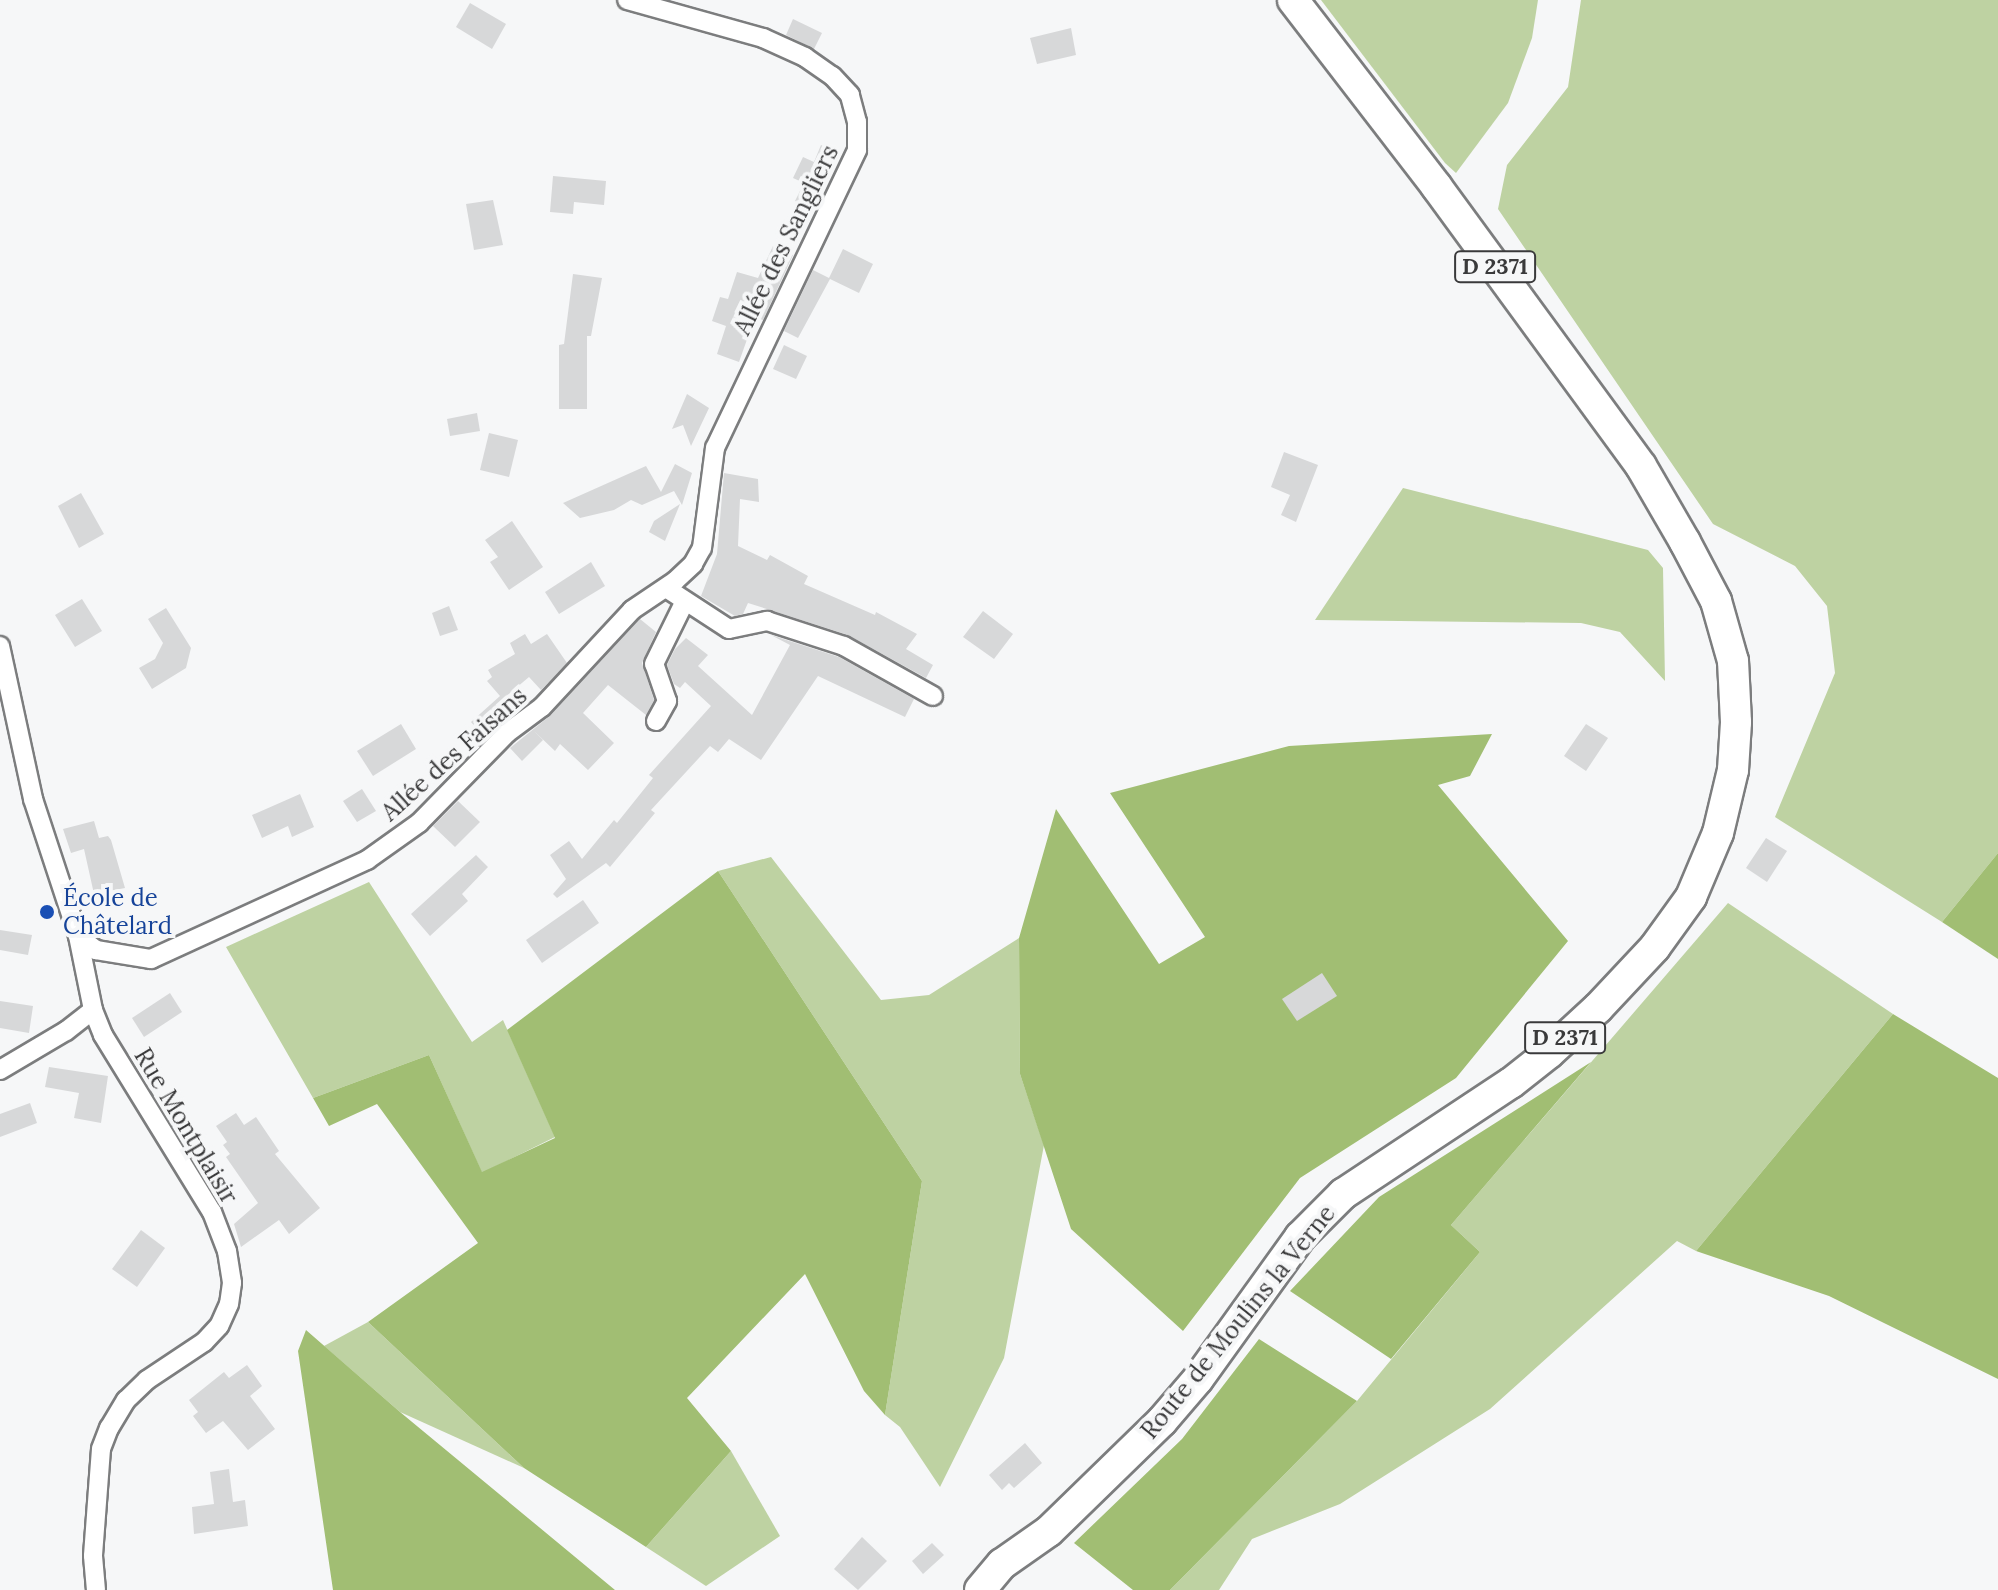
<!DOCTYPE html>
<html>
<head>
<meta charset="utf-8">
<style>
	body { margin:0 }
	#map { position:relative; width:1998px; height:1590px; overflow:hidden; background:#f6f7f8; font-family:Lora,serif }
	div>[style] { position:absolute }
	.green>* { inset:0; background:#bed2a2 }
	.forest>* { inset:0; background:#a1be73 }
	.building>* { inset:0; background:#d7d8d9 }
	.roads { filter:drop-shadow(2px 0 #7c7d7e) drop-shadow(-2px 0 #7c7d7e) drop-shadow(0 2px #7c7d7e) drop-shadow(0 -2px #7c7d7e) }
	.street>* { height:18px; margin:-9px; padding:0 9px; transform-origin:9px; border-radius:9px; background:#fff }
	.primary>* { height:30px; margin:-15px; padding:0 15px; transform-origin:15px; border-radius:15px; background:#fff }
	.dots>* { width:22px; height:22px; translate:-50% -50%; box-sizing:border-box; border:4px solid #f6f7f8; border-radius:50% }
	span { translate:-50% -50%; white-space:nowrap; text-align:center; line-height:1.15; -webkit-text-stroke:8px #f6f7f8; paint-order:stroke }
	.shield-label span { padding:2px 6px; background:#f6f7f8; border:2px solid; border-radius:6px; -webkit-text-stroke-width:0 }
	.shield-label { font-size:22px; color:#3a3a3b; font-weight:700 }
	.street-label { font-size:24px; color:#3a3a3b }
	.transit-label { font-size:24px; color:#164399 }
	.left { translate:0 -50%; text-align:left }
</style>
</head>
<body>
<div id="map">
	<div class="green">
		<i style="clip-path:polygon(1321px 0,1538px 0,1532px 38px,1508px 103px,1456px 173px,1445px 163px)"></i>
		<i style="clip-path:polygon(1581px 0,1998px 0,1998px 853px,1942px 922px,1775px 817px,1835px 673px,1827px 606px,1795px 566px,1713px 524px,1498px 209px,1507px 165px,1568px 87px)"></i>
		<i style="clip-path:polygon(1403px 488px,1648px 550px,1663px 568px,1665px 681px,1620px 632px,1581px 623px,1315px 620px)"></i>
		<i style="clip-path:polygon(771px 857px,881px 1000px,929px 995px,1019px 938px,1020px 1074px,1044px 1145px,1004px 1358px,940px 1487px,900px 1427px,885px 1415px,922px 1181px,718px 871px)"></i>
		<i style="clip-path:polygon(369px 882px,472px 1042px,503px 1020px,555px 1137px,482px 1173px,429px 1055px,313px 1098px,226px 947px)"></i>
		<i style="clip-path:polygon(1728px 903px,1893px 1014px,1696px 1251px,1677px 1241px,1490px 1409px,1340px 1504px,1252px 1539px,1219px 1590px,1170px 1590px,1357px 1401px,1480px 1252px,1451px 1225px)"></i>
		<i style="clip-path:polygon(368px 1322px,524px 1468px,400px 1412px,324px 1346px)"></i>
		<i style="clip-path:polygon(731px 1451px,780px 1536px,706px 1586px,646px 1547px)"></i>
	</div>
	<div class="forest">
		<i style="clip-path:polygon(1492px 734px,1470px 776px,1438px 785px,1568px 941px,1456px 1078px,1300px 1178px,1183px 1331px,1071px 1229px,1020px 1074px,1019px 938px,1056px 809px,1159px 964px,1205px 937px,1110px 793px,1289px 746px)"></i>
		<i style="clip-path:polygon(1998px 853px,1998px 959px,1942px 922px)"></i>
		<i style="clip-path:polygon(718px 871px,922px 1181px,885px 1415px,864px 1391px,805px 1274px,687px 1398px,731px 1451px,646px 1547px,524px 1468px,368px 1322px,478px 1243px,377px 1104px,329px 1126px,313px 1098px,429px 1055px,482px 1172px,555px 1138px,507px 1030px)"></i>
		<i style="clip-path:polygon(1893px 1014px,1998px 1078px,1998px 1379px,1829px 1296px,1696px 1251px)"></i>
		<i style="clip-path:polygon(1591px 1062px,1451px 1225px,1480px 1252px,1391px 1359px,1290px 1291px,1379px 1197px)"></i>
		<i style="clip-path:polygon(306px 1330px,400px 1412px,615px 1590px,333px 1590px,298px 1351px)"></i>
		<i style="clip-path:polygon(1259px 1339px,1357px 1401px,1170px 1590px,1133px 1590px,1074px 1543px,1182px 1439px)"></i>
	</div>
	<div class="building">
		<i style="clip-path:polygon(470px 3px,506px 24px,492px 49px,456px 27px)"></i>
		<i style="clip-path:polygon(793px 19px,822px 33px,814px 49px,786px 35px)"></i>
		<i style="clip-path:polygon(1071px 28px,1076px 55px,1037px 64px,1030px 38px)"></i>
		<i style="clip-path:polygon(821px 145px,837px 154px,812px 209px,795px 201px,804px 183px,793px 178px,803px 157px,814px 162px)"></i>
		<i style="clip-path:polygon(553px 176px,606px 181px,604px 205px,574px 202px,573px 214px,550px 212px)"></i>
		<i style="clip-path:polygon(493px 200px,503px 245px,474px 250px,466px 204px)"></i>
		<i style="clip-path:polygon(773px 246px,793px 255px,763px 320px,755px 317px,739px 362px,717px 354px,726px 326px,712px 321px,720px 297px,728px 299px,737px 272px,758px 278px)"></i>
		<i style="clip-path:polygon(843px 249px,873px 264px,859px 293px,830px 279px,798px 338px,784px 331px,813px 270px,829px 278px)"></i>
		<i style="clip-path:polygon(573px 274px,602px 278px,591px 336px,587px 336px,587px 409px,559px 409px,559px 345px,564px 344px)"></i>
		<i style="clip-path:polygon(784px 345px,807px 356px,796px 379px,773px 369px)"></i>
		<i style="clip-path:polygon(687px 394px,709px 408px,691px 446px,683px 425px,672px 429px)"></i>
		<i style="clip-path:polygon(477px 413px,480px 431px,450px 436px,447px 419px)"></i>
		<i style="clip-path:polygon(489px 433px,518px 440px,509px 477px,480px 470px)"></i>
		<i style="clip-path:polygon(1284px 452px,1318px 465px,1296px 522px,1281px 515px,1290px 495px,1271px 487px)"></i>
		<i style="clip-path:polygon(675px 464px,692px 473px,682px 505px,674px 491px,642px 505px,631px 500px,614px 510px,580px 518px,563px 503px,646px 466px,661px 492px)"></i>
		<i style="clip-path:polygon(724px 473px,758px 479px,759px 502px,740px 499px,738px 546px,767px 560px,770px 555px,808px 576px,804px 584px,875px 615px,876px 612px,917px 634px,906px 649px,933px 665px,926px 678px,848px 635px,748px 603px,743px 614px,735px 616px,701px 596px,717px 554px)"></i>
		<i style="clip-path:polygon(81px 493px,104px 534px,79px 548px,58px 506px)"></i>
		<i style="clip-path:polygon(680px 504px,665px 541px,649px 532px,654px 521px)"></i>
		<i style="clip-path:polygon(512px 521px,543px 567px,509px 590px,490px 562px,498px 557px,485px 540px)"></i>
		<i style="clip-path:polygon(591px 562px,605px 586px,559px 614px,545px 592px)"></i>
		<i style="clip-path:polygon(82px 599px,102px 631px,75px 647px,55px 615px)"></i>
		<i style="clip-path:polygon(449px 606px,458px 630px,440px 636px,432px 613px)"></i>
		<i style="clip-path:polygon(166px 608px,191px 648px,186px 668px,152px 689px,139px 668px,155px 659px,163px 643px,148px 619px)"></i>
		<i style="clip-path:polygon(983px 611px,1013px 634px,994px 659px,963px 637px)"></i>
		<i style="clip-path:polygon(640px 619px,656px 632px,642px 663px,654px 700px,646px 715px,608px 685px,583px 713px,614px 743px,588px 770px,560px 744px,555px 751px,534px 731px,543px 740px,522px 761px,510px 748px,551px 715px)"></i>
		<i style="clip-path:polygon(525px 634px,531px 644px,547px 634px,567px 663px,541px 690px,529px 677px,503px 699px,515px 712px,485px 738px,471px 722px,500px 696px,487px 681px,492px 677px,488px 670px,515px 654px,510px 643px)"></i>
		<i style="clip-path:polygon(771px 635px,839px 657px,914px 699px,905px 717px,818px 676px,761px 760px,729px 739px,718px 752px,710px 746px,651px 810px,655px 813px,610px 867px,606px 863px,557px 898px,553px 894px,566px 879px,550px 855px,569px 841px,582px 859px,614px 820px,617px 823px,653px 778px,649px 775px,711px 706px,685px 682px,680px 688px,674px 684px,667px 665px,675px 649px,686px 638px,708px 655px,698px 666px,752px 715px,790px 645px)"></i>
		<i style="clip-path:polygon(401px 724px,416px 749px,373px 776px,357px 751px)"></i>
		<i style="clip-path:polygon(1586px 724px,1608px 738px,1586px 771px,1564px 756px)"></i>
		<i style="clip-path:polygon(362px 789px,376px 811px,357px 822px,343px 801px)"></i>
		<i style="clip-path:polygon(300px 794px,314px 827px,292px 837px,288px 826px,262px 838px,252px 815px)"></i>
		<i style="clip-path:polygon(458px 801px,480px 822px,455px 847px,433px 826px)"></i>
		<i style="clip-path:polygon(94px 821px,99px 838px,108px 836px,111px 840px,125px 888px,94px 894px,84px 849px,71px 853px,63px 829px)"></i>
		<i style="clip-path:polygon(1766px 838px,1787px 851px,1767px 882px,1746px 868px)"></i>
		<i style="clip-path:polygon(476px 855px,488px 867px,462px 894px,468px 901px,430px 936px,411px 914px)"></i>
		<i style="clip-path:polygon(583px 900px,599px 923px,542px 963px,526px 940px)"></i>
		<i style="clip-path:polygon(0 930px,32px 935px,28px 955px,0 950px)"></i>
		<i style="clip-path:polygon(1322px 973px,1337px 996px,1297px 1021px,1282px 999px)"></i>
		<i style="clip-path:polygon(170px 993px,182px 1012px,144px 1037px,132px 1018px)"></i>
		<i style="clip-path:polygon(0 1001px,33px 1006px,29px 1033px,0 1028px)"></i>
		<i style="clip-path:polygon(49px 1067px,108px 1076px,101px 1123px,74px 1118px,79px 1093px,45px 1087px)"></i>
		<i style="clip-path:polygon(30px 1103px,37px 1123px,0 1137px,0 1114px)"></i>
		<i style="clip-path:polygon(236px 1113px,244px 1125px,256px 1117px,279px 1151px,275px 1154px,320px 1208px,289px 1234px,279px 1220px,241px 1247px,234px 1224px,258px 1203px,226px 1157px,230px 1154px,223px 1145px,227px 1142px,216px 1126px)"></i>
		<i style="clip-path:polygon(141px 1230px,165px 1248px,137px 1287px,112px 1269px)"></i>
		<i style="clip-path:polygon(247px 1365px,262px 1386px,250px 1396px,275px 1429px,248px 1450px,223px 1421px,206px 1433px,193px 1416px,198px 1412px,189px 1400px,224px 1372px,229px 1378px)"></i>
		<i style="clip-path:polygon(1025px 1443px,1042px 1463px,1014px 1488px,1009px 1483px,1002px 1490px,989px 1475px)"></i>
		<i style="clip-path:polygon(229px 1469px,233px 1502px,245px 1500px,248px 1526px,194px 1534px,192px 1507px,214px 1504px,210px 1472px)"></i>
		<i style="clip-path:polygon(862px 1537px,887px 1561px,858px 1590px,834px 1569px)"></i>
		<i style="clip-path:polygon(932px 1543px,944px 1555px,923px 1574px,912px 1561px)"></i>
	</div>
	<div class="roads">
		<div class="street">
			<i style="left:666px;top:588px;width:75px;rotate:33.1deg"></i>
			<i style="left:729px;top:629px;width:39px;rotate:-12deg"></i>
			<i style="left:767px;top:621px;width:81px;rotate:18deg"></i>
			<i style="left:844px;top:646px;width:102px;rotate:29.3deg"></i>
			<i style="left:0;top:646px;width:157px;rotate:77.8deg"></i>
			<i style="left:33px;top:799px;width:144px;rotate:71.8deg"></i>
			<i style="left:78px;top:936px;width:76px;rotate:78.5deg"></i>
			<i style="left:93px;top:1010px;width:27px;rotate:68deg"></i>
			<i style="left:103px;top:1035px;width:208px;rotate:58.4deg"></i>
			<i style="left:212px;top:1212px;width:42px;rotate:69deg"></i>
			<i style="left:227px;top:1251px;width:32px;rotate:81deg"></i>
			<i style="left:232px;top:1283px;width:21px;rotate:98deg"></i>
			<i style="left:229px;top:1304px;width:24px;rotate:114deg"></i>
			<i style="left:219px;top:1326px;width:22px;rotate:133deg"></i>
			<i style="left:204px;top:1342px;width:69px;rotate:146.3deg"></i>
			<i style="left:147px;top:1380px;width:29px;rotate:136deg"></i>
			<i style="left:126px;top:1400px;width:33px;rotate:121deg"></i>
			<i style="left:109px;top:1428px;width:22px;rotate:111deg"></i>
			<i style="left:101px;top:1449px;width:107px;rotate:94.3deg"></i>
			<i style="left:93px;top:1556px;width:34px;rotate:85deg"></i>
			<i style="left:656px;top:721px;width:23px;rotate:-61deg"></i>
			<i style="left:667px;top:701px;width:39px;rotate:-109deg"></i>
			<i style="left:654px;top:664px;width:68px;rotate:-63.8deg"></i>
			<i style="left:78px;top:936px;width:23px;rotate:38deg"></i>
			<i style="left:96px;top:950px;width:56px;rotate:9.3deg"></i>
			<i style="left:151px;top:959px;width:238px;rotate:-24.6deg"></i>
			<i style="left:367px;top:860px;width:64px;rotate:-35.4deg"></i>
			<i style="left:419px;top:823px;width:126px;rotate:-45.6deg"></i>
			<i style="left:507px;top:733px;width:44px;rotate:-36.6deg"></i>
			<i style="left:542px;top:707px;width:132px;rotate:-47.1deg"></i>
			<i style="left:632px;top:610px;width:52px;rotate:-34deg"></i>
			<i style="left:675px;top:581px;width:25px;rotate:-43deg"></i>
			<i style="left:693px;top:564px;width:18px;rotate:-61deg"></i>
			<i style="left:702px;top:548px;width:101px;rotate:-82.6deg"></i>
			<i style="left:715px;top:448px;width:330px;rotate:-64.5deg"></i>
			<i style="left:857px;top:150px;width:28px;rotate:-90deg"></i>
			<i style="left:857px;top:122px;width:28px;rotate:-105deg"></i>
			<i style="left:850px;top:95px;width:26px;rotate:-133deg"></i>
			<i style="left:832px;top:76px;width:33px;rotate:-145deg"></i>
			<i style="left:805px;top:57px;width:46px;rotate:-155.7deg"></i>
			<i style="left:763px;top:38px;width:141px;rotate:-164.4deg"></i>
			<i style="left:0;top:1070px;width:77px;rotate:-30.6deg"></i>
			<i style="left:66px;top:1031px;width:34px;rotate:-38deg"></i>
		</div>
		<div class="primary">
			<i style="left:980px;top:1590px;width:34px;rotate:-50deg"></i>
			<i style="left:1002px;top:1564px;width:57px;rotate:-35.1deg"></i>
			<i style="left:1049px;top:1531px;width:158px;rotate:-44.2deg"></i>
			<i style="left:1162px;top:1421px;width:55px;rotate:-49.4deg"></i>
			<i style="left:1198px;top:1379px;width:175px;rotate:-54.3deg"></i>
			<i style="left:1300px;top:1237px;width:61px;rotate:-45deg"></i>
			<i style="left:1343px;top:1194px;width:201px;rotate:-33.5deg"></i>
			<i style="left:1511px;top:1083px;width:48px;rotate:-38.3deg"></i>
			<i style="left:1549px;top:1053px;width:67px;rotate:-42.6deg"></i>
			<i style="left:1598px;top:1008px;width:83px;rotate:-46.9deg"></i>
			<i style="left:1655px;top:947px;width:62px;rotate:-54.2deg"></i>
			<i style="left:1691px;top:897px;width:69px;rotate:-67.1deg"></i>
			<i style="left:1718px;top:833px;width:65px;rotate:-76.6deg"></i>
			<i style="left:1733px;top:770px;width:48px;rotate:-86.4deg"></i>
			<i style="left:1736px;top:722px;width:61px;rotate:-92.8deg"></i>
			<i style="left:1733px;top:661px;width:62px;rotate:-105.8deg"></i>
			<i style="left:1716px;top:601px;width:67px;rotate:-117.7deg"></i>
			<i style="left:1685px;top:542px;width:88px;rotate:-120.1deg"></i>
			<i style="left:1641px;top:466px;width:346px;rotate:-126.2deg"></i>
			<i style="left:1437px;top:187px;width:236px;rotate:-127.6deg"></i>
		</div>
	</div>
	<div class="dots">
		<i style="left:47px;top:912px;background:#1a4fb4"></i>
	</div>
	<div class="shield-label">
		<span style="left:1495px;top:267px">D 2371</span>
		<span style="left:1565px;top:1038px">D 2371</span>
	</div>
	<div class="street-label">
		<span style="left:786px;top:240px;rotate:-64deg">Allée des Sangliers</span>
		<span style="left:454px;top:754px;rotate:-42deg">Allée des Faisans</span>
		<span style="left:186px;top:1126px;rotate:59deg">Rue Montplaisir</span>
		<span style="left:1238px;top:1322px;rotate:-51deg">Route de Moulins la Verne</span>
	</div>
	<div class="transit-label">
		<span class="left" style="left:63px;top:912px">École de<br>Châtelard</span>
	</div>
</div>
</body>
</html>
